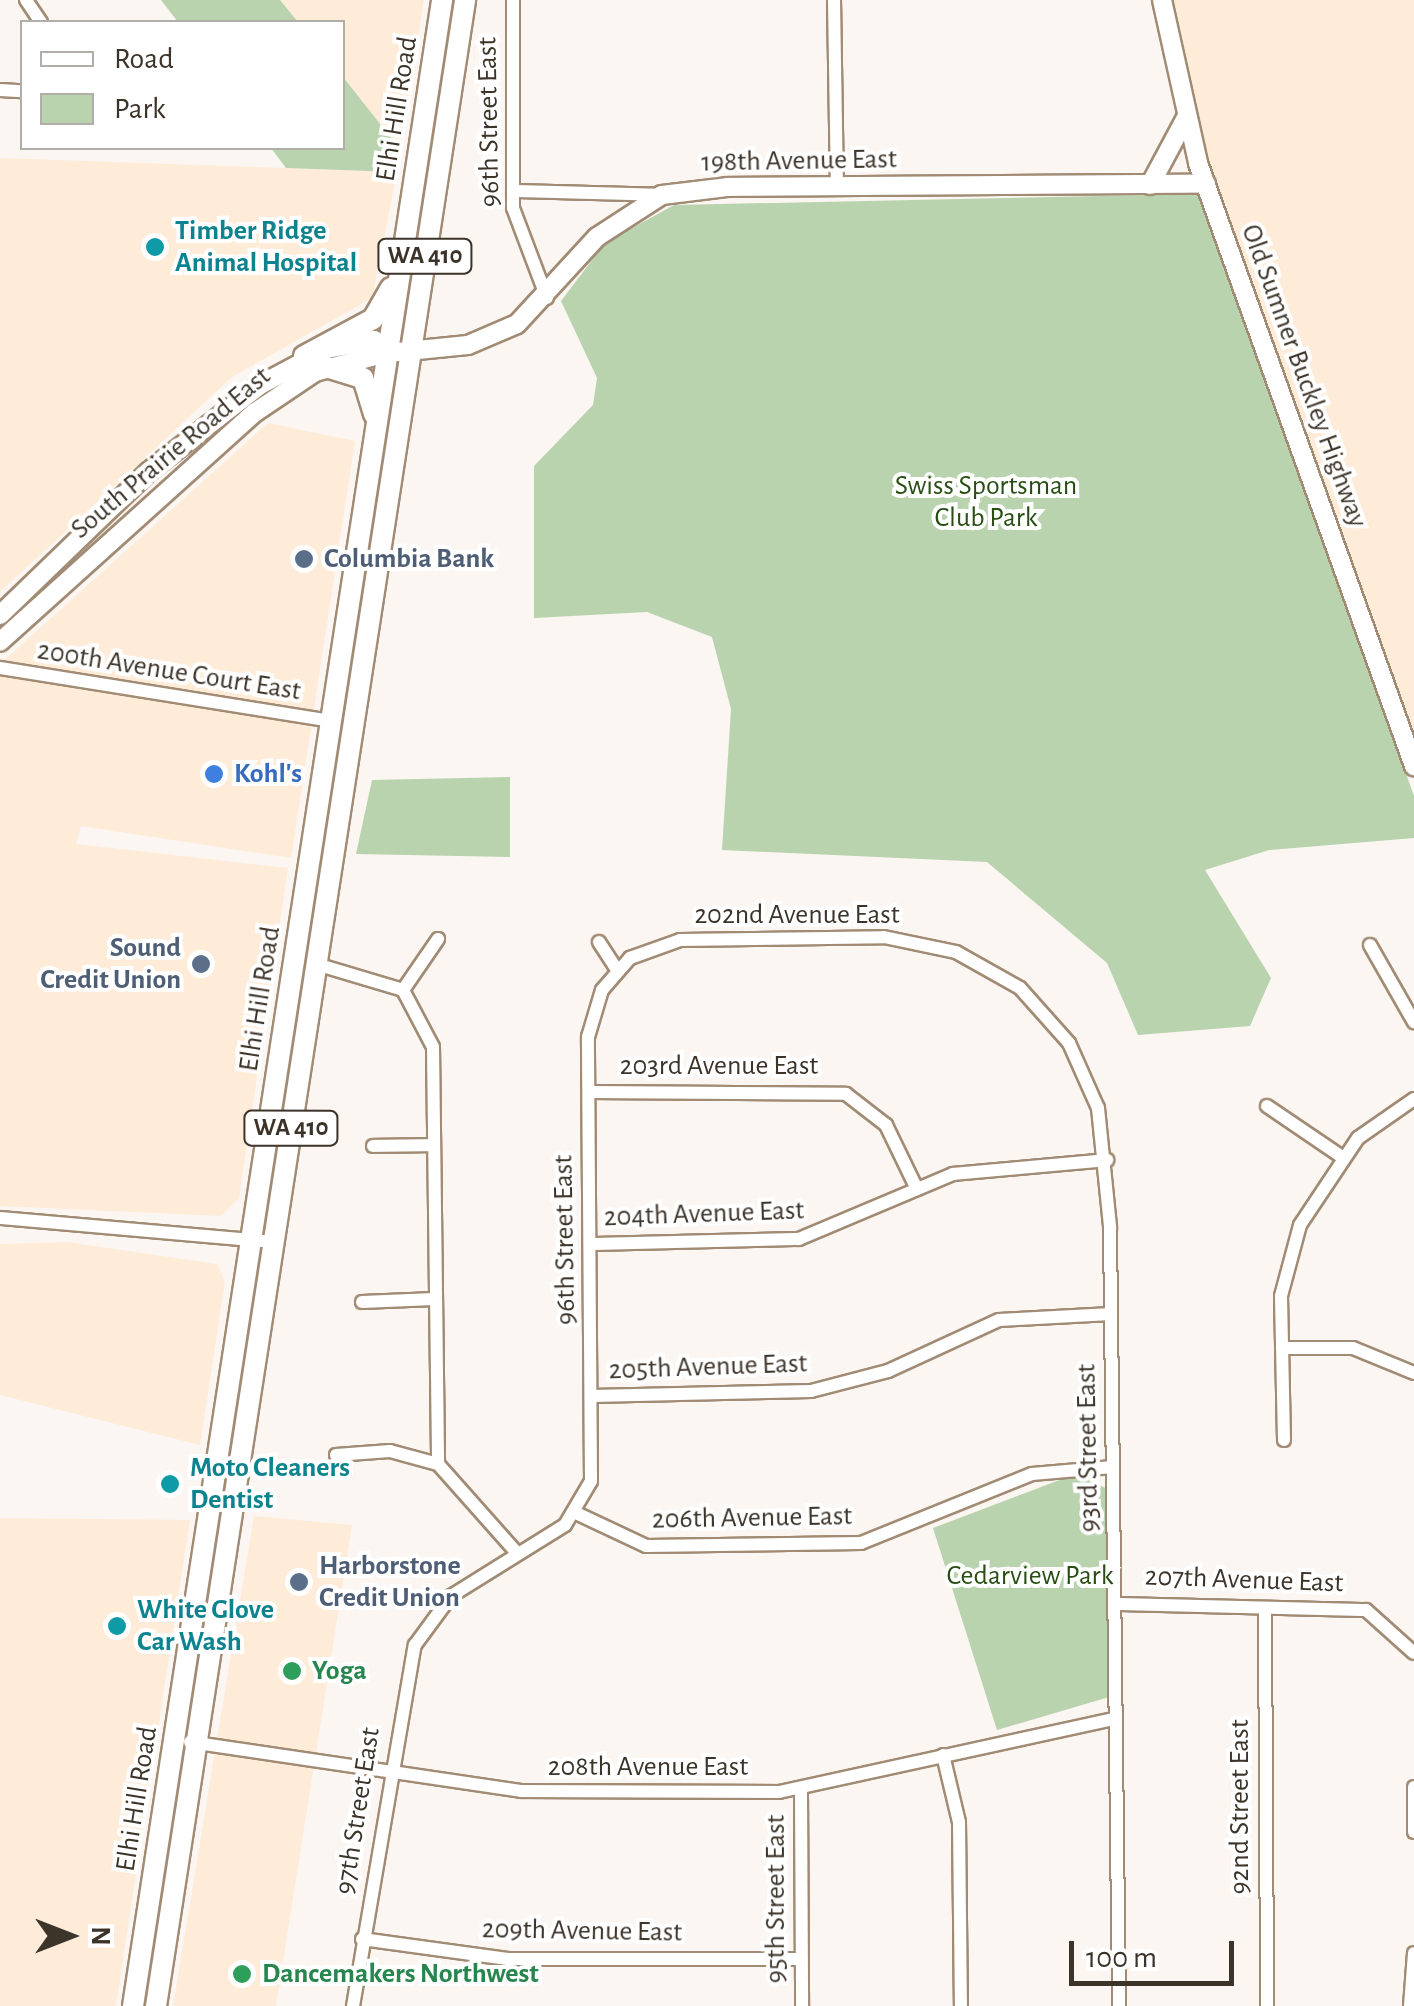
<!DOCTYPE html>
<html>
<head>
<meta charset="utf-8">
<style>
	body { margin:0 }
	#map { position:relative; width:1414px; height:2006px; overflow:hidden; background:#fbf6f1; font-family:"Alegreya Sans",sans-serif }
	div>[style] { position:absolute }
	.built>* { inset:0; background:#feecd9 }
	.green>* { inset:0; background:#b8d3ad }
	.roads { filter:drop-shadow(2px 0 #a18b74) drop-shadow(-2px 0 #a18b74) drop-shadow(0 2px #a18b74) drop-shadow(0 -2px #a18b74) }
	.minor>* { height:12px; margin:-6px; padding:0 6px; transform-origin:6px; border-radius:6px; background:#fff }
	.tertiary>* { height:18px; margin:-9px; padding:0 9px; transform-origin:9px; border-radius:9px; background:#fff }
	.secondary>* { height:18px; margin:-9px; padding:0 9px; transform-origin:9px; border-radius:9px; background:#fff }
	.primary>* { height:20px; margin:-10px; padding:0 10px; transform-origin:10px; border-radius:10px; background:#fff }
	.dots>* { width:28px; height:28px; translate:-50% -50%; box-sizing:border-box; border:5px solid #fff; border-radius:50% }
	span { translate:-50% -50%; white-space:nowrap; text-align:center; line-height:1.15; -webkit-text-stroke:8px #fff; paint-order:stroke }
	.shield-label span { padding:2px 8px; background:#fff; border:2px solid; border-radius:8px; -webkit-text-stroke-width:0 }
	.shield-label { font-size:25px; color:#3c3329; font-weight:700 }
	.street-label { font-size:28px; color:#3c3329 }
	.culture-label { font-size:28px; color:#0d838f; font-weight:700 }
	.left { translate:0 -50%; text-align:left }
	.park-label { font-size:28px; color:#284e13 }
	.service-label { font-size:28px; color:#4e5e75; font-weight:700 }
	.right { translate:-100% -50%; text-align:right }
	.shop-label { font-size:28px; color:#366cbe; font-weight:700 }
	.leisure-label { font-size:28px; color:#27864d; font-weight:700 }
	.legend { position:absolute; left:20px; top:20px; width:325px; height:130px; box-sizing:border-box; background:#fff; border:2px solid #b1ada9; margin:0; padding:12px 18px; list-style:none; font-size:30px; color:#3c3329 }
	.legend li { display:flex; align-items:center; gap:20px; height:50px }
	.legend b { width:50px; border:2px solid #b1ada9 }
	.north { position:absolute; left:20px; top:1886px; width:100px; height:100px; -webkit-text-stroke:8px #fff; paint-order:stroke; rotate:90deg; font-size:28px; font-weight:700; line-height:40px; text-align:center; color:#3c3329 }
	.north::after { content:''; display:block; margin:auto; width:35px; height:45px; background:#3c3329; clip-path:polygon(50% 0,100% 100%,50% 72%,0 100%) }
	.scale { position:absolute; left:1069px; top:1941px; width:165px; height:45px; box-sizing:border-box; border:5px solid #3c3329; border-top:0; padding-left:12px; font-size:30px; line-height:35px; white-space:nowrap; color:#3c3329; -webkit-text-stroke:8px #fff; paint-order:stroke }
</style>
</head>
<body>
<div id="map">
	<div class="built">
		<i style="clip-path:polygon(280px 0,424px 0,400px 149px,343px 77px,342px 22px,298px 22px)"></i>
		<i style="clip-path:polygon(1162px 0,1414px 0,1414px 764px,1206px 184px)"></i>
		<i style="clip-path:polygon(0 158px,397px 172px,372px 298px,232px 377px,0 592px)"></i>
		<i style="clip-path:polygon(268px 423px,355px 441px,291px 858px,81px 826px,76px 844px,288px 868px,239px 1198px,221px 1216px,0 1206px,0 664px)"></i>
		<i style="clip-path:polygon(67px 1242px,217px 1264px,225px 1282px,200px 1445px,0 1395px,0 1244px)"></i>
		<i style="clip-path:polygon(254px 1516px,352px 1525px,276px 2006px,173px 2006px)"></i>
		<i style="clip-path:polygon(0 1518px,190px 1520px,116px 2006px,0 2006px)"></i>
	</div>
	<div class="green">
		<i style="clip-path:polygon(161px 0,280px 0,298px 22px,178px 22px)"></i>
		<i style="clip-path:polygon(343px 77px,400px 149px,397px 172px,286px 168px,271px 148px,342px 148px)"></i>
		<i style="clip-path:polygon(1198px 194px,1414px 796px,1414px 838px,1269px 850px,1205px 870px,1271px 978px,1250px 1026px,1138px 1035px,1107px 963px,987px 862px,722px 850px,731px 709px,712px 637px,647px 612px,534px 618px,534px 466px,593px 405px,597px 378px,561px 301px,605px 243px,674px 205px)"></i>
		<i style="clip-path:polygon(510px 777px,510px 857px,356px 854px,372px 780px)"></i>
		<i style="clip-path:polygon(1078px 1473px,1107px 1489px,1109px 1697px,997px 1730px,933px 1528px)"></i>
	</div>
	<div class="roads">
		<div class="minor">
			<i style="left:26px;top:0;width:27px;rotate:56deg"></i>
			<i style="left:513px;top:0;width:208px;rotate:90deg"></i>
			<i style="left:513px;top:208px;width:96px;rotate:69.3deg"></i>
			<i style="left:834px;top:0;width:187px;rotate:89.1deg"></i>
			<i style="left:0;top:90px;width:22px;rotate:3deg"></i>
			<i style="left:513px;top:191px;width:149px;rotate:1.5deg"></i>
			<i style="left:0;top:668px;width:335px;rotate:9.1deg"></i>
			<i style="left:599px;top:942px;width:33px;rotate:57deg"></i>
			<i style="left:1370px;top:945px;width:89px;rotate:60.3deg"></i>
			<i style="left:316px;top:964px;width:91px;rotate:16.6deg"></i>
			<i style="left:403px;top:990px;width:64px;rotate:62.2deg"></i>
			<i style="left:433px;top:1047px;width:417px;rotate:89.3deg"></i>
			<i style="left:403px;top:990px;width:62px;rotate:-55.5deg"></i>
			<i style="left:589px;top:1092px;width:257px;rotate:0.4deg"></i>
			<i style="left:846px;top:1094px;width:51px;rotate:37.8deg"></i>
			<i style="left:886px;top:1125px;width:71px;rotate:64.2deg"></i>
			<i style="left:1267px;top:1106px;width:91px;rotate:34.2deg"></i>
			<i style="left:373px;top:1146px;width:61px;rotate:-0.9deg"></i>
			<i style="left:0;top:1218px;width:275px;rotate:5deg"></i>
			<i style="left:590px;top:1244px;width:209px;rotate:-1.4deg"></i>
			<i style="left:799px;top:1239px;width:167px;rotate:-22.9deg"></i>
			<i style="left:953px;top:1174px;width:155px;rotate:-5.2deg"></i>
			<i style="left:362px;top:1302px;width:72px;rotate:-2.4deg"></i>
			<i style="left:1282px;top:1348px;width:71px"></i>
			<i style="left:1353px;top:1348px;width:66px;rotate:22.3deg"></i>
			<i style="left:592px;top:1396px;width:219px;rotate:-1.3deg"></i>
			<i style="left:811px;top:1391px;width:80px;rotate:-14.6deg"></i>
			<i style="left:888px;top:1371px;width:122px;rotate:-24.7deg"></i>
			<i style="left:999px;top:1320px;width:112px;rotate:-3.1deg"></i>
			<i style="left:1284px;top:1440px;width:144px;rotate:-91.2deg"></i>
			<i style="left:1281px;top:1296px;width:73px;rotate:-75deg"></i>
			<i style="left:1300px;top:1225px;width:105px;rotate:-56.3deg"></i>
			<i style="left:1358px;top:1138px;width:68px;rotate:-34.9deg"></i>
			<i style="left:336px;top:1455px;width:54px;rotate:-4.2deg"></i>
			<i style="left:390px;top:1451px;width:50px;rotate:15.2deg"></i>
			<i style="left:438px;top:1464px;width:120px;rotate:48.4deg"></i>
			<i style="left:576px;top:1513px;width:77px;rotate:25.2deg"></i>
			<i style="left:646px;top:1546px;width:215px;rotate:-0.8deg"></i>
			<i style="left:861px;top:1543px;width:184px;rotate:-22deg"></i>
			<i style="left:1032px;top:1474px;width:81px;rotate:-4.9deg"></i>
			<i style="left:1115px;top:1604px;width:251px;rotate:1.4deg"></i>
			<i style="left:1366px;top:1610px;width:64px;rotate:41.9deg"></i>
			<i style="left:1265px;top:1608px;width:398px;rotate:89.7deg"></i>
			<i style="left:190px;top:1742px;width:335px;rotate:8.4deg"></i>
			<i style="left:521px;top:1791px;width:258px;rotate:0.2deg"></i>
			<i style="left:779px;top:1792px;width:344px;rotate:-12.3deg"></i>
			<i style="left:943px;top:1755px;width:69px;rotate:76.6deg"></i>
			<i style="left:959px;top:1822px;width:184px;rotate:89.4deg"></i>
			<i style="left:1414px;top:1787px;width:45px;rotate:90deg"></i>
			<i style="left:801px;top:1792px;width:214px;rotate:89.7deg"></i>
			<i style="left:362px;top:1939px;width:147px;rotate:7.8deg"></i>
			<i style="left:508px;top:1959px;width:293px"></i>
			<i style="left:353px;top:2006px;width:366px;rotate:-80.3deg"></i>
			<i style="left:415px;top:1645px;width:61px;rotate:-53.7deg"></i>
			<i style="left:451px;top:1596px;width:134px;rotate:-31.9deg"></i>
			<i style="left:565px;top:1525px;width:51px;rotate:-59.4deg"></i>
			<i style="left:591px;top:1481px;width:444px;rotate:-90.4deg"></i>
			<i style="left:588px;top:1037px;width:49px;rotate:-73.4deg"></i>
			<i style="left:602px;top:990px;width:43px;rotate:-48.8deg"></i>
			<i style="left:630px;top:958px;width:53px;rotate:-19.8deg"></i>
			<i style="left:680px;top:940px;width:204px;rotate:-0.8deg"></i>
			<i style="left:884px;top:937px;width:74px;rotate:11.8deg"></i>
			<i style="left:956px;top:952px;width:73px;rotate:29.4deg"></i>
			<i style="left:1020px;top:988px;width:74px;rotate:48.3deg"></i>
			<i style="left:1069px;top:1043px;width:71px;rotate:66deg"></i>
			<i style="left:1098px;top:1108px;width:120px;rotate:84.2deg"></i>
			<i style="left:1110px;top:1227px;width:779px;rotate:89.34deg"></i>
			<i style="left:1410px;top:2006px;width:53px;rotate:-85.7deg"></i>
		</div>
		<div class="tertiary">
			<i style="left:1162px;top:0;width:167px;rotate:77.5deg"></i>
			<i style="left:1198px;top:163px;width:641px;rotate:70.29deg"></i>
			<i style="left:1150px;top:185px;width:76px;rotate:-61.8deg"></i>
			<i style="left:398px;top:352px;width:70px;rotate:-5.7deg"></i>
			<i style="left:468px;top:345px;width:53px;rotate:-23.2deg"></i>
			<i style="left:517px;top:324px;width:118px;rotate:-47.4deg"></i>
			<i style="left:597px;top:237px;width:77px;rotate:-32.9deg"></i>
			<i style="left:662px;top:195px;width:65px;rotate:-7deg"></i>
			<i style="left:727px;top:187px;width:479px;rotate:-0.4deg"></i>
		</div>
		<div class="secondary">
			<i style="left:0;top:615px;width:206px;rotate:-44deg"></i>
			<i style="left:148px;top:472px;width:142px;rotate:-37.8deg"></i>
			<i style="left:260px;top:385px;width:76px;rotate:-28.2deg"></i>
			<i style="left:327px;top:349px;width:48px;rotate:-10.8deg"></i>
			<i style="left:374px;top:340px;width:20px;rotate:37deg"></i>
			<i style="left:390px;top:352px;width:78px;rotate:165.1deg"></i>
			<i style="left:315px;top:372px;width:73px;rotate:146.1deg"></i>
			<i style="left:254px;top:413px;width:342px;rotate:138deg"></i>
		</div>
		<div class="primary">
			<i style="left:304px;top:356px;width:78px;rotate:-28.2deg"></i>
			<i style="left:373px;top:319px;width:36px;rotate:-60deg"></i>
			<i style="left:326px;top:367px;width:39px;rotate:17deg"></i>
			<i style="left:363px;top:378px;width:38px;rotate:73deg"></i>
			<i style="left:133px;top:2006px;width:2030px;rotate:-81.24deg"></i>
			<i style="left:156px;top:2006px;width:2030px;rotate:-81.24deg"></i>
		</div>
	</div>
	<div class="dots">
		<i style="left:155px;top:247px;background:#0f9aa8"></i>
		<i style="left:304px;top:559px;background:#5c6f8a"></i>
		<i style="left:214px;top:774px;background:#3f7fe0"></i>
		<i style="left:201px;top:964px;background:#5c6f8a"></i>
		<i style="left:170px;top:1484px;background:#0f9aa8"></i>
		<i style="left:299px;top:1582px;background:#5c6f8a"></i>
		<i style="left:117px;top:1626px;background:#0f9aa8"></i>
		<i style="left:292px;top:1671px;background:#2e9e5b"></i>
		<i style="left:242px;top:1974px;background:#2e9e5b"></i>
	</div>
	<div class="shield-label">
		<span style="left:425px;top:256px">WA 410</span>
		<span style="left:291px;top:1128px">WA 410</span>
	</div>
	<div class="street-label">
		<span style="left:397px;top:109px;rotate:-81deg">Elhi Hill Road</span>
		<span style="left:489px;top:122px;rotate:-91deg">96th Street East</span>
		<span style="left:799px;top:161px;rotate:-1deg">198th Avenue East</span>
		<span style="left:1304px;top:376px;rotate:70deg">Old Sumner Buckley Highway</span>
		<span style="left:171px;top:453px;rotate:-40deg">South Prairie Road East</span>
		<span style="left:169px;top:671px;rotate:9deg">200th Avenue Court East</span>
		<span style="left:797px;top:915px">202nd Avenue East</span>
		<span style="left:260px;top:999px;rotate:-81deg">Elhi Hill Road</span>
		<span style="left:719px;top:1066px">203rd Avenue East</span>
		<span style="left:704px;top:1214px;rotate:-2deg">204th Avenue East</span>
		<span style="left:565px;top:1240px;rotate:-91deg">96th Street East</span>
		<span style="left:708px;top:1367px;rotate:-2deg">205th Avenue East</span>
		<span style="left:1088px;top:1448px;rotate:-91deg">93rd Street East</span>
		<span style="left:752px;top:1518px;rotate:-1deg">206th Avenue East</span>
		<span style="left:1244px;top:1580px;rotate:2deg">207th Avenue East</span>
		<span style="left:648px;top:1767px">208th Avenue East</span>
		<span style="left:137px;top:1799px;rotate:-81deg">Elhi Hill Road</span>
		<span style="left:1240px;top:1807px;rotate:-90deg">92nd Street East</span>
		<span style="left:358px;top:1811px;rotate:-81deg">97th Street East</span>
		<span style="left:776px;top:1899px;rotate:-90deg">95th Street East</span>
		<span style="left:582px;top:1931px;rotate:1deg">209th Avenue East</span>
	</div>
	<div class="culture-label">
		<span class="left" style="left:175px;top:247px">Timber Ridge<br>Animal Hospital</span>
		<span class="left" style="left:190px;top:1484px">Moto Cleaners<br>Dentist</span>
		<span class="left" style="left:137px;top:1626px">White Glove<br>Car Wash</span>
	</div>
	<div class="park-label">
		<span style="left:986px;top:502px">Swiss Sportsman<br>Club Park</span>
		<span style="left:1030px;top:1576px">Cedarview Park</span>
	</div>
	<div class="service-label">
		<span class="left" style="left:324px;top:559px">Columbia Bank</span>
		<span class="right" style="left:181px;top:964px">Sound<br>Credit Union</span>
		<span class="left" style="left:319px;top:1582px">Harborstone<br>Credit Union</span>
	</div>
	<div class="shop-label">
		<span class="left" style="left:234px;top:774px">Kohl's</span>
	</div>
	<div class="leisure-label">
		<span class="left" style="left:312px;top:1671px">Yoga</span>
		<span class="left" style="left:262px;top:1974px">Dancemakers Northwest</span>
	</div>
	<ul class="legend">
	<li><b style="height:12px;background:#fff"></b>Road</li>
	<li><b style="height:28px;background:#b8d3ad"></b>Park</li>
	</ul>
	<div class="north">N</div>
	<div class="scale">100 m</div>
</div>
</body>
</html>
